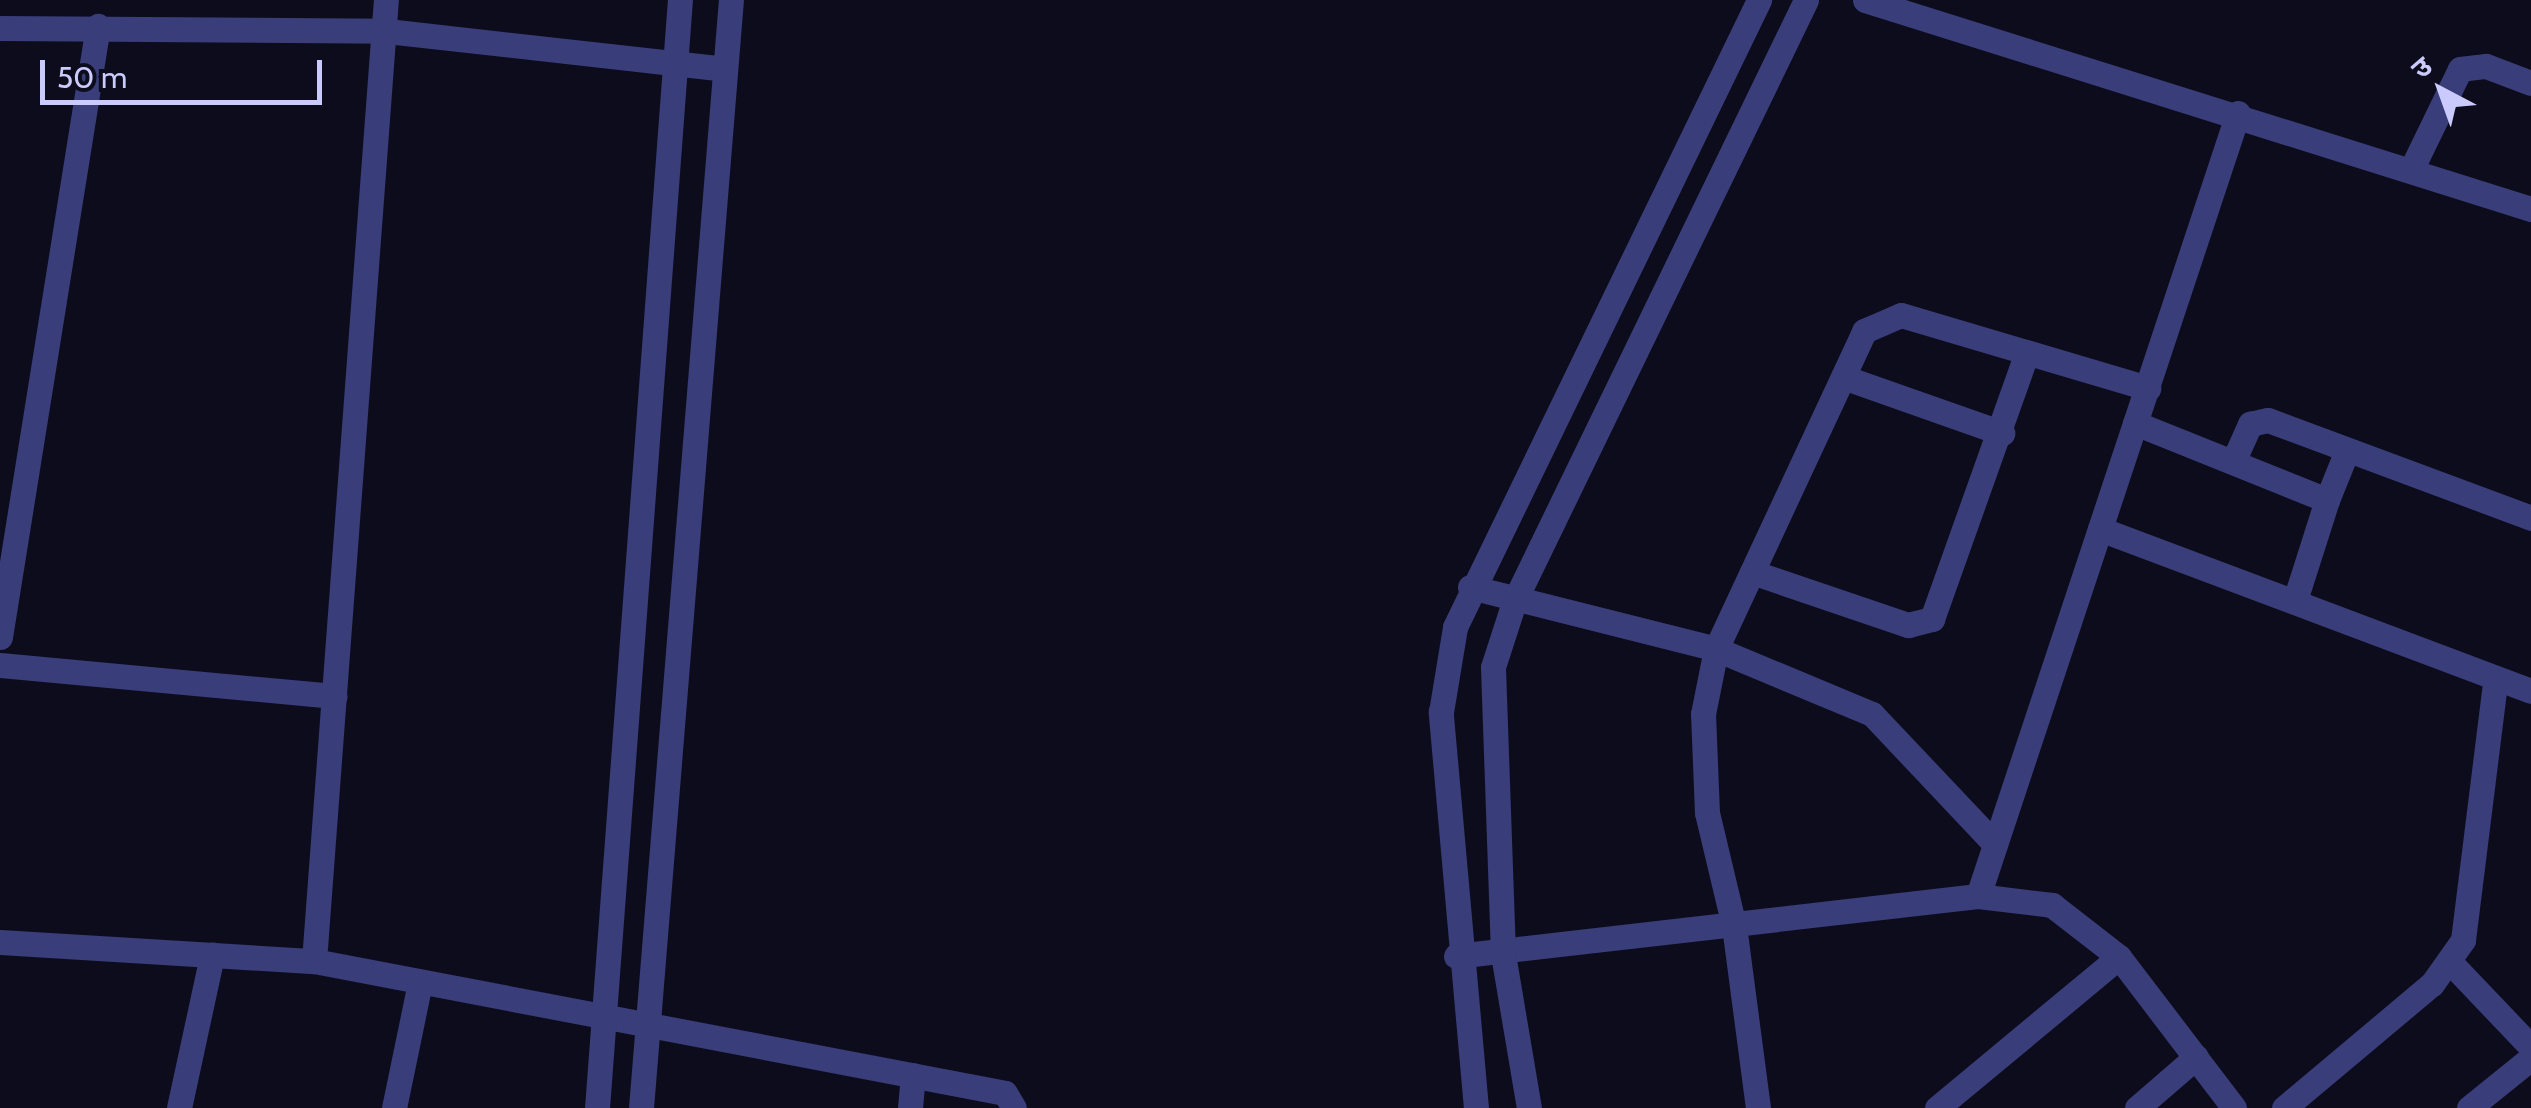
<!DOCTYPE html>
<html>
<head>
<meta charset="utf-8">
<style>
	body { margin:0 }
	#map { position:relative; width:2531px; height:1108px; overflow:hidden; background:#0d0c1c; font-family:Cabin,"Noto Sans Devanagari",sans-serif }
	div>[style] { position:absolute }
	.minor>* { height:25px; margin:-12.5px; padding:0 12.5px; transform-origin:12.5px; border-radius:12.5px; background:#393d79 }
	.tertiary>* { height:25px; margin:-12.5px; padding:0 12.5px; transform-origin:12.5px; border-radius:12.5px; background:#393d79 }
	span { translate:-50% -50%; white-space:nowrap; text-align:center; line-height:1.15; -webkit-text-stroke:9px #0d0c1c; paint-order:stroke }
	.north { position:absolute; left:2391px; top:40px; width:100px; height:100px; -webkit-text-stroke:8px #0d0c1c; paint-order:stroke; rotate:319deg; font-size:28px; font-weight:700; line-height:40px; text-align:center; color:#cbcafc }
	.north::after { content:''; display:block; margin:auto; width:35px; height:45px; background:#cbcafc; clip-path:polygon(50% 0,100% 100%,50% 72%,0 100%) }
	.scale { position:absolute; left:40px; top:60px; width:282px; height:45px; box-sizing:border-box; border:5px solid #cbcafc; border-top:0; padding-left:12px; font-size:30px; line-height:35px; white-space:nowrap; color:#cbcafc; -webkit-text-stroke:8px #0d0c1c; paint-order:stroke }
</style>
</head>
<body>
<div id="map">
	<div class="minor">
		<i style="left:0;top:28px;width:387px;rotate:0.4deg"></i>
		<i style="left:387px;top:31px;width:339px;rotate:6.4deg"></i>
		<i style="left:2411px;top:170px;width:112px;rotate:-64.1deg"></i>
		<i style="left:2460px;top:69px;width:26px;rotate:-7deg"></i>
		<i style="left:2486px;top:66px;width:48px;rotate:20.7deg"></i>
		<i style="left:1843px;top:377px;width:169px;rotate:19.4deg"></i>
		<i style="left:2135px;top:423px;width:207px;rotate:21.9deg"></i>
		<i style="left:2327px;top:500px;width:102px;rotate:107.7deg"></i>
		<i style="left:2233px;top:462px;width:42px;rotate:-65.9deg"></i>
		<i style="left:2250px;top:424px;width:18px;rotate:-13deg"></i>
		<i style="left:2268px;top:420px;width:281px;rotate:20.4deg"></i>
		<i style="left:2327px;top:500px;width:51px;rotate:-68deg"></i>
		<i style="left:2100px;top:529px;width:460px;rotate:20.6deg"></i>
		<i style="left:1752px;top:572px;width:165px;rotate:18.8deg"></i>
		<i style="left:1908px;top:625px;width:25px;rotate:-14deg"></i>
		<i style="left:1932px;top:619px;width:283px;rotate:-70.4deg"></i>
		<i style="left:1470px;top:587px;width:254px;rotate:14.1deg"></i>
		<i style="left:1716px;top:649px;width:169px;rotate:22.6deg"></i>
		<i style="left:1872px;top:714px;width:179px;rotate:46.6deg"></i>
		<i style="left:0;top:637px;width:619px;rotate:-80.89deg"></i>
		<i style="left:0;top:665px;width:336px;rotate:5.3deg"></i>
		<i style="left:1978px;top:896px;width:75px;rotate:6.9deg"></i>
		<i style="left:2052px;top:905px;width:85px;rotate:37.8deg"></i>
		<i style="left:2119px;top:957px;width:190px;rotate:52.7deg"></i>
		<i style="left:0;top:942px;width:315px;rotate:3.5deg"></i>
		<i style="left:314px;top:961px;width:703px;rotate:10.81deg"></i>
		<i style="left:1005px;top:1093px;width:17px;rotate:59deg"></i>
		<i style="left:1456px;top:956px;width:525px;rotate:-6.56deg"></i>
		<i style="left:1978px;top:896px;width:825px;rotate:-71.63deg"></i>
		<i style="left:314px;top:961px;width:964px;rotate:-85.72deg"></i>
		<i style="left:2450px;top:962px;width:117px;rotate:46.4deg"></i>
		<i style="left:179px;top:1108px;width:157px;rotate:-77.8deg"></i>
		<i style="left:394px;top:1108px;width:129px;rotate:-78.3deg"></i>
		<i style="left:597px;top:1108px;width:1111px;rotate:-85.72deg"></i>
		<i style="left:641px;top:1108px;width:1112px;rotate:-85.36deg"></i>
		<i style="left:910px;top:1108px;width:33px;rotate:-85deg"></i>
		<i style="left:1476px;top:1108px;width:398px;rotate:-95.1deg"></i>
		<i style="left:1441px;top:712px;width:86px;rotate:-80.6deg"></i>
		<i style="left:1455px;top:627px;width:697px;rotate:-64.13deg"></i>
		<i style="left:1529px;top:1108px;width:156px;rotate:-99.6deg"></i>
		<i style="left:1503px;top:954px;width:287px;rotate:-92deg"></i>
		<i style="left:1493px;top:667px;width:68px;rotate:-72.1deg"></i>
		<i style="left:1514px;top:602px;width:669px;rotate:-64.12deg"></i>
		<i style="left:1758px;top:1108px;width:184px;rotate:-97.5deg"></i>
		<i style="left:1734px;top:926px;width:116px;rotate:-103.4deg"></i>
		<i style="left:1707px;top:813px;width:99px;rotate:-92.3deg"></i>
		<i style="left:1703px;top:714px;width:66px;rotate:-78.7deg"></i>
		<i style="left:1716px;top:649px;width:351px;rotate:-65deg"></i>
		<i style="left:1864px;top:331px;width:40px;rotate:-23.4deg"></i>
		<i style="left:1901px;top:315px;width:258px;rotate:16.5deg"></i>
		<i style="left:1937px;top:1108px;width:236px;rotate:-39.7deg"></i>
		<i style="left:2137px;top:1108px;width:78px;rotate:-40.8deg"></i>
		<i style="left:2284px;top:1108px;width:193px;rotate:-40deg"></i>
		<i style="left:2432px;top:984px;width:54px;rotate:-54.8deg"></i>
		<i style="left:2463px;top:940px;width:260px;rotate:-82.9deg"></i>
		<i style="left:2469px;top:1108px;width:80px;rotate:-38.9deg"></i>
	</div>
	<div class="tertiary">
		<i style="left:1865px;top:0;width:698px;rotate:17.42deg"></i>
	</div>
	<div class="north">उ</div>
	<div class="scale">50 m</div>
</div>
</body>
</html>
